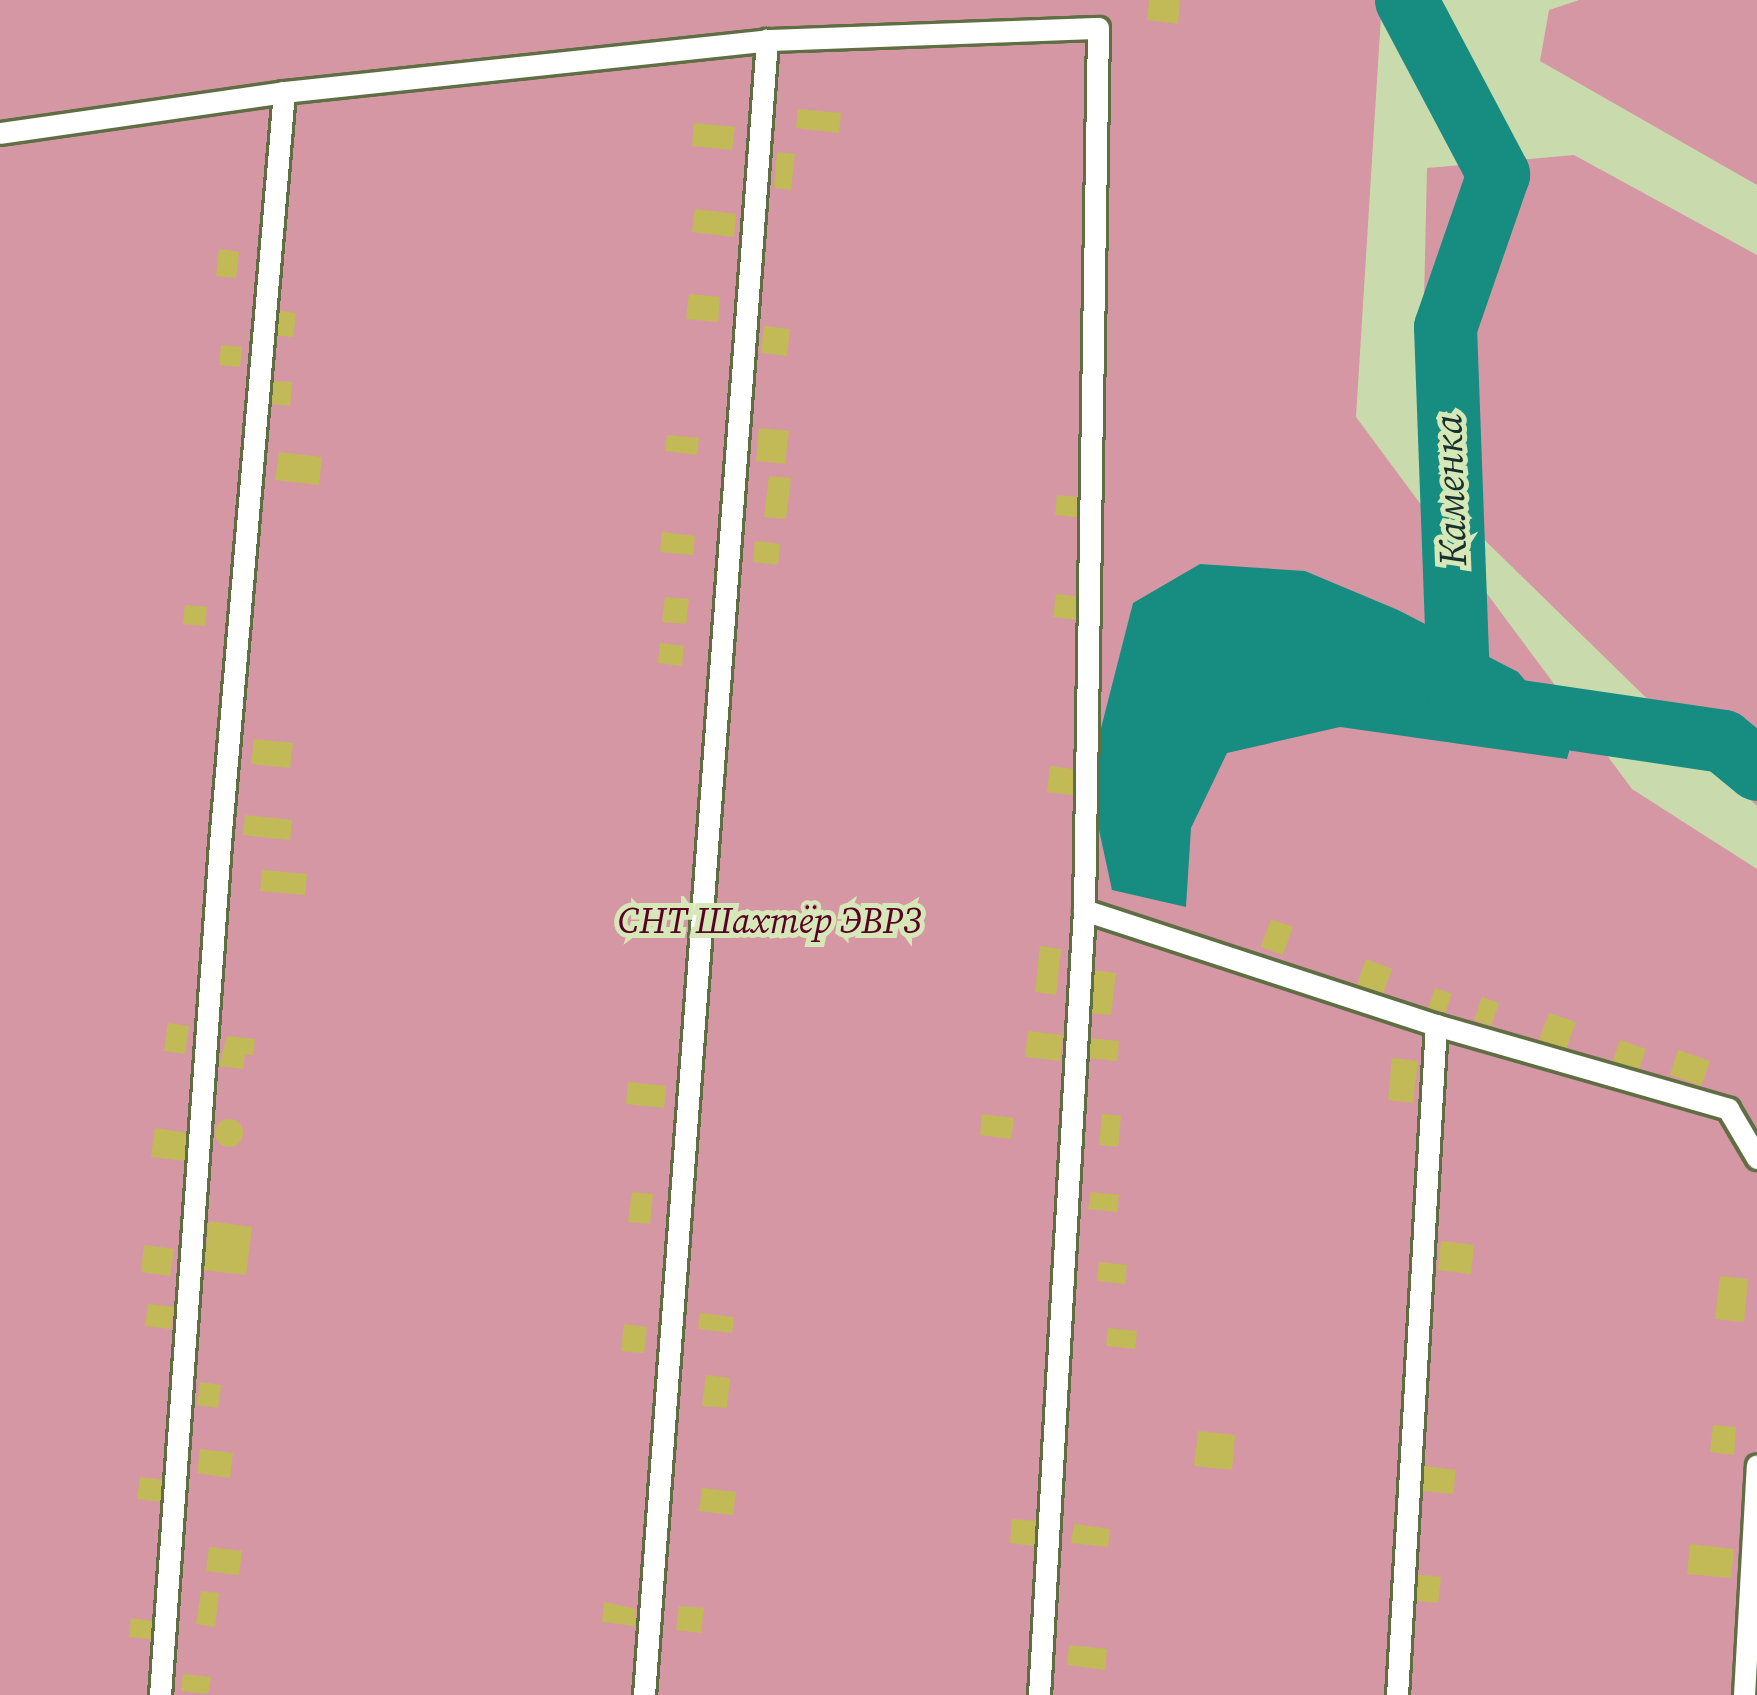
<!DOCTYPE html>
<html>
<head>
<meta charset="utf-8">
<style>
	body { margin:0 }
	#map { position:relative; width:1757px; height:1695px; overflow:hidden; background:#c9dbac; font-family:"Source Serif 4",serif }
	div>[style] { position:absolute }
	.green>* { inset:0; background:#d697a5 }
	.water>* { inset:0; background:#178c81 }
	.river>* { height:63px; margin:-31.5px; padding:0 31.5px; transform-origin:31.5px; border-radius:31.5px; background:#178c81 }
	.building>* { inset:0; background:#c2ba56 }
	.round { border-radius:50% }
	.roads { filter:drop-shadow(3px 0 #5f6e43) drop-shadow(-3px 0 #5f6e43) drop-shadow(0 3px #5f6e43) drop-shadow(0 -3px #5f6e43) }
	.lane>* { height:21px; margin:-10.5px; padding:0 10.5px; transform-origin:10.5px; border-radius:10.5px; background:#fff }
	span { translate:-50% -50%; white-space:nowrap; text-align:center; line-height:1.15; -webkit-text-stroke:10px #d6e8b8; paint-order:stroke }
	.park-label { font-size:36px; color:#590026; font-style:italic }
	.water-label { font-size:39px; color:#18302d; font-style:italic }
</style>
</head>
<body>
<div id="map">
	<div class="green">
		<i style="clip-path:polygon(0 0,1382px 0,1356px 417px,1632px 789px,1757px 869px,1757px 1695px,0 1695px)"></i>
		<i style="clip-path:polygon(1579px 0,1757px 0,1757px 185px,1540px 61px,1549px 10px)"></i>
		<i style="clip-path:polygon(1574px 155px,1757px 255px,1757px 806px,1420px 477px,1427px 168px)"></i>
	</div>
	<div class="water">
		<i style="clip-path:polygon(1200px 564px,1305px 571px,1398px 610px,1518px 672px,1573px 737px,1567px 759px,1340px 727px,1227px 753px,1191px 828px,1186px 907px,1112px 890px,1088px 779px,1133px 603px)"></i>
	</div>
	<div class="river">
		<i style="left:1406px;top:0;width:197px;rotate:62.1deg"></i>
		<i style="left:1498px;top:174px;width:162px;rotate:109.1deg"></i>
		<i style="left:1445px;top:327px;width:375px;rotate:87.9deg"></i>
		<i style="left:1459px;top:702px;width:267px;rotate:8.4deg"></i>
		<i style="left:1723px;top:741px;width:44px;rotate:39.5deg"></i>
	</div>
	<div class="building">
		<i style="clip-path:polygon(1149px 0,1180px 0,1178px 24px,1147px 20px)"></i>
		<i style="clip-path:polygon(798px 109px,841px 113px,839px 133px,796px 128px)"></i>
		<i style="clip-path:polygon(694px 123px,735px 127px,732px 150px,692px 146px)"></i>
		<i style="clip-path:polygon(777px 152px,795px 154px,791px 190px,774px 188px)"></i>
		<i style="clip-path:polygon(695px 209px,736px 214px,734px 237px,692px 232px)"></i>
		<i style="clip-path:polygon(219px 249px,239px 252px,236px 278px,216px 276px)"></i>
		<i style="clip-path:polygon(689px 294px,720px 297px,718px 322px,686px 319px)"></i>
		<i style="clip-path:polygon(275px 310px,296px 313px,293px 337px,272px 335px)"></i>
		<i style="clip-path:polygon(764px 326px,790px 329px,787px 356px,761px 353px)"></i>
		<i style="clip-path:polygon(221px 345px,242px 347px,240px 367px,219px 365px)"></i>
		<i style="clip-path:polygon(274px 381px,292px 382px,290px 406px,271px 404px)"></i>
		<i style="clip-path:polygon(759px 428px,789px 431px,785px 464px,756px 461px)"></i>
		<i style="clip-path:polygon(667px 435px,699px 438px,697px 455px,665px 451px)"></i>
		<i style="clip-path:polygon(279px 452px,322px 457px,319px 485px,275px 480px)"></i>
		<i style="clip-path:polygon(769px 476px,791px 478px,786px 519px,764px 517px)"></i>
		<i style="clip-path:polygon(1057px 495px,1097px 499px,1095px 519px,1055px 515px)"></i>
		<i style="clip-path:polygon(662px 532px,695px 536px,693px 555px,660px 552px)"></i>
		<i style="clip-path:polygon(755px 541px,780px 544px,778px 565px,753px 562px)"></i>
		<i style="clip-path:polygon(1056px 594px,1082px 597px,1080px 620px,1053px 617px)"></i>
		<i style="clip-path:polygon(665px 597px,689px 599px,686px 624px,662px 622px)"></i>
		<i style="clip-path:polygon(185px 605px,207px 607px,205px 626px,183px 624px)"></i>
		<i style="clip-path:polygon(660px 643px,684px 646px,682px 666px,658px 663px)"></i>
		<i style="clip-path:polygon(254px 739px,293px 743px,290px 768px,251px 764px)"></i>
		<i style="clip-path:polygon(1050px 766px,1081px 770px,1078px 796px,1047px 792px)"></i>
		<i style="clip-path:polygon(245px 815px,292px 820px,290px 840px,243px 835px)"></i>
		<i style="clip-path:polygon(262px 870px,307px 874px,305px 895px,260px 891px)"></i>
		<i style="clip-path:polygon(1271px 919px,1293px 927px,1283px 955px,1261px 947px)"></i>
		<i style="clip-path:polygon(1040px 946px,1061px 949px,1056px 995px,1035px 992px)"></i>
		<i style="clip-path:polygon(1366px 959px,1392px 969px,1383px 994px,1357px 985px)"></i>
		<i style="clip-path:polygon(1090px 970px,1116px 973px,1111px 1015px,1086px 1013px)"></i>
		<i style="clip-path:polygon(1435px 988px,1452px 994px,1445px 1013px,1428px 1008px)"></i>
		<i style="clip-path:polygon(1482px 997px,1499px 1003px,1491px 1026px,1474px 1020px)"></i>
		<i style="clip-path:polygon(1549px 1013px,1576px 1022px,1566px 1050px,1539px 1040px)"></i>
		<i style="clip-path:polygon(168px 1023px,189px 1026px,185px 1054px,164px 1051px)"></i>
		<i style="clip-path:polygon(1028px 1031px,1063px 1035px,1060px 1061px,1025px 1057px)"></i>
		<i style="clip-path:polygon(227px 1036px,255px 1039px,253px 1055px,245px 1054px,243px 1069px,219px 1066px)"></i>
		<i style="clip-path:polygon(1088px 1038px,1119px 1041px,1117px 1061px,1085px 1058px)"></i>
		<i style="clip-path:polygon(1620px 1040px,1646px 1049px,1637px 1075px,1611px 1066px)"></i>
		<i style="clip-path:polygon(1678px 1050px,1710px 1061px,1701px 1086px,1670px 1075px)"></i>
		<i style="clip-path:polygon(1392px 1058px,1418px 1061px,1413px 1103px,1388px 1100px)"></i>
		<i style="clip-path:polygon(628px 1082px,666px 1086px,664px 1108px,626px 1104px)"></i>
		<i style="clip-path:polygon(982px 1114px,1014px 1118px,1011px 1139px,980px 1135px)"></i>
		<i style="clip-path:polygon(1102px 1114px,1121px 1116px,1118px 1147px,1099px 1145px)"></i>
		<i class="round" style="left:215px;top:1119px;width:28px;height:28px"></i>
		<i style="clip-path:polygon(155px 1128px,188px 1133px,185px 1161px,151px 1157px)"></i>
		<i style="clip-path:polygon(632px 1192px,653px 1194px,650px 1224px,628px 1222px)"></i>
		<i style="clip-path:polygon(1091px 1192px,1119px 1195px,1117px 1212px,1088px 1209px)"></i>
		<i style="clip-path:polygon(209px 1221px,252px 1227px,246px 1275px,203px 1270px)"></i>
		<i style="clip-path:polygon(1441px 1241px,1474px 1245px,1471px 1274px,1438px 1270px)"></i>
		<i style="clip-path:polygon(144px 1245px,174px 1249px,170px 1276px,141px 1272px)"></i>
		<i style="clip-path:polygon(1099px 1262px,1127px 1265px,1125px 1284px,1097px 1281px)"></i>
		<i style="clip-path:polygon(1720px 1276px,1748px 1279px,1744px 1322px,1715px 1319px)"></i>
		<i style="clip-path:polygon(148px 1304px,174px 1307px,171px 1329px,145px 1326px)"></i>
		<i style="clip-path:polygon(700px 1313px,734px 1317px,732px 1333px,698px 1329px)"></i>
		<i style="clip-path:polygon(624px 1324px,647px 1327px,644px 1353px,621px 1351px)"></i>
		<i style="clip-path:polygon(1108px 1328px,1137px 1331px,1135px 1349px,1106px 1346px)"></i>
		<i style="clip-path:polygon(706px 1375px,730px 1378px,727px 1408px,702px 1406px)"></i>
		<i style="clip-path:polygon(200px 1382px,221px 1385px,218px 1408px,197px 1405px)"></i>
		<i style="clip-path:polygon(1713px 1425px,1736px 1427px,1734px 1455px,1710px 1452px)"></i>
		<i style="clip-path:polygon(1198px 1431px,1235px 1435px,1232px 1470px,1194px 1466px)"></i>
		<i style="clip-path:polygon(200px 1449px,233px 1453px,230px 1478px,197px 1473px)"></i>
		<i style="clip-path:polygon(1424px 1466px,1456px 1470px,1453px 1494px,1422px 1491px)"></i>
		<i style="clip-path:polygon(140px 1477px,171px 1481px,168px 1503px,137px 1499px)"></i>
		<i style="clip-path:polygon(702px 1488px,736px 1492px,733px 1515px,699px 1511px)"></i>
		<i style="clip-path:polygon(1012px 1519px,1047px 1522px,1044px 1547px,1010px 1543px)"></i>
		<i style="clip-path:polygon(1074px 1524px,1110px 1529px,1108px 1547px,1071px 1543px)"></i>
		<i style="clip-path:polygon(1690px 1544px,1734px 1549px,1731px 1578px,1687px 1574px)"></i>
		<i style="clip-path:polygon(209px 1547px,242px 1551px,239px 1575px,206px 1571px)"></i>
		<i style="clip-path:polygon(1411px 1574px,1441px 1577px,1438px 1603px,1408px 1600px)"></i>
		<i style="clip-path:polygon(201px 1591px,219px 1593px,215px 1627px,196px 1624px)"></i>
		<i style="clip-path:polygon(604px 1602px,636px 1609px,635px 1626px,602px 1622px)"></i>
		<i style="clip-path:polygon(679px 1606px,704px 1608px,701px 1633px,676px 1630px)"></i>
		<i style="clip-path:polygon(131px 1618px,159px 1622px,156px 1640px,129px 1637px)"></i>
		<i style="clip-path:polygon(1069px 1645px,1107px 1649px,1105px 1670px,1067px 1665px)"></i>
		<i style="clip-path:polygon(183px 1674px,211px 1677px,208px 1694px,181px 1691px)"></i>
	</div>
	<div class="roads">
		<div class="lane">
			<i style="left:0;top:133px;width:287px;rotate:-8.2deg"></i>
			<i style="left:284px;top:92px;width:486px;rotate:-6.1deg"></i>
			<i style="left:767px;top:40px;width:331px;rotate:-2.1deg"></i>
			<i style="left:1098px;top:28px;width:882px;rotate:90.91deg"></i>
			<i style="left:1084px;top:910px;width:786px;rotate:93.28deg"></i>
			<i style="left:1084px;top:910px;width:370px;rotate:18.1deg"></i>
			<i style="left:1436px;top:1025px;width:304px;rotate:16deg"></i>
			<i style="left:1728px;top:1109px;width:57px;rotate:59.4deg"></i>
			<i style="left:160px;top:1695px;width:854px;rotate:-85.97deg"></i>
			<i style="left:220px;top:843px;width:754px;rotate:-85.13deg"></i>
			<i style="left:644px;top:1695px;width:1660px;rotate:-85.75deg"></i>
			<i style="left:1397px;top:1695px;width:671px;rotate:-86.67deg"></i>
			<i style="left:1744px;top:1695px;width:230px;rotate:-86.8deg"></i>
		</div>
	</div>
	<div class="park-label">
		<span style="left:770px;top:921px">СНТ Шахтёр ЭВРЗ</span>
	</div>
	<div class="water-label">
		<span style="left:1451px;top:490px;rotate:-92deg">Каменка</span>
	</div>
</div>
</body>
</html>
